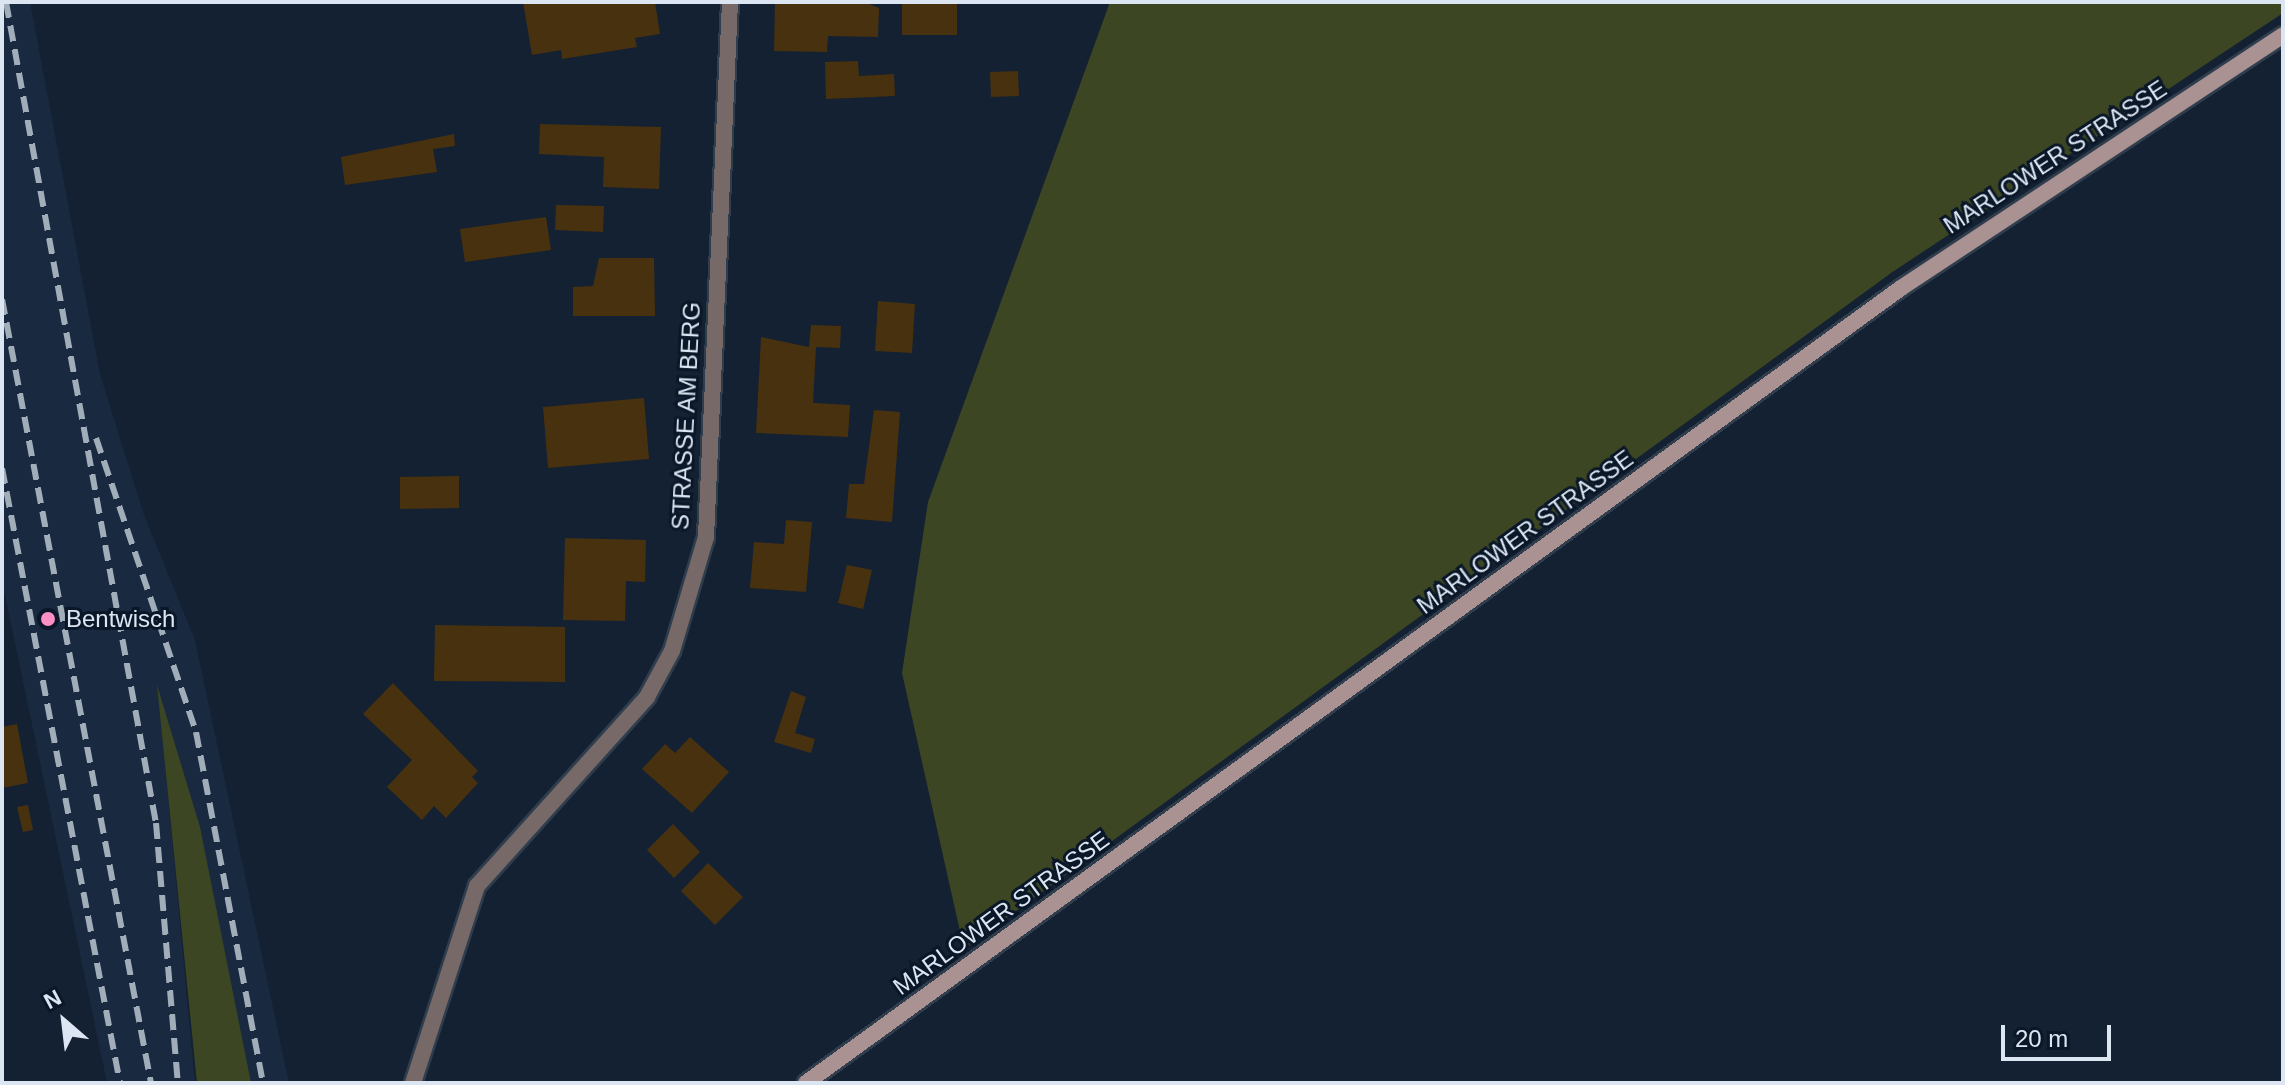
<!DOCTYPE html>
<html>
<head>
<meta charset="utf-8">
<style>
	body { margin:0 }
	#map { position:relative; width:2285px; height:1085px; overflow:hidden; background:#132132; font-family:Arial,sans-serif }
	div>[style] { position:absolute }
	.built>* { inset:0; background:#182940 }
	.green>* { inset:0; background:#3d4623 }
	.building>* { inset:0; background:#48310e }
	.roads { filter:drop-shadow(2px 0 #2f3d4d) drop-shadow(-2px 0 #2f3d4d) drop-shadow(0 2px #2f3d4d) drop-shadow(0 -2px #2f3d4d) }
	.minor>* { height:16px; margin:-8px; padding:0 8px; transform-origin:8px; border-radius:8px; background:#776968 }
	.secondary>* { height:16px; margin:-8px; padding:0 8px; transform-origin:8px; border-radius:8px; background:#a99291 }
	.rail>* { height:6px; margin-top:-3px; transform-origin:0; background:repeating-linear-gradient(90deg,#a2adba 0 16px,transparent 0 24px) }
	.dots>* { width:22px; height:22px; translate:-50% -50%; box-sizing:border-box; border:4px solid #0a1728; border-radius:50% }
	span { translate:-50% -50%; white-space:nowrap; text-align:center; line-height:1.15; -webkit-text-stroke:6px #0a1728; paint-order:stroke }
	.street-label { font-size:24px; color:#dce6f2 }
	.poi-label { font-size:24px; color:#dce6f2 }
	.left { translate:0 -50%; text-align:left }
	.frame { position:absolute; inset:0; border:4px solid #dce6f2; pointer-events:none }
	.north { position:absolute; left:24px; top:981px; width:80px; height:80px; -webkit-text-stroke:6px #0a1728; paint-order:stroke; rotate:332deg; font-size:22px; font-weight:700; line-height:32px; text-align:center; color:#dce6f2 }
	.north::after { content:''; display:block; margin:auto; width:28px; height:36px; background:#dce6f2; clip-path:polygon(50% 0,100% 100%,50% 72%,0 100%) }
	.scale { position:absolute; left:2001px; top:1025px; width:110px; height:36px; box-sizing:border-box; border:4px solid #dce6f2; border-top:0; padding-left:10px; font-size:24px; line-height:28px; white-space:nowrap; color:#dce6f2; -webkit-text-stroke:6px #0a1728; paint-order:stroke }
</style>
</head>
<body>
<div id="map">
	<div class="built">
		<i style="clip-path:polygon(2px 2px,30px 2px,100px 374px,144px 515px,195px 640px,289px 1083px,251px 1083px,158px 690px,195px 1083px,107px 1083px,2px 581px)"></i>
	</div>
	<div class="green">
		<i style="clip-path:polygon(1110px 2px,2283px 2px,2283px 13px,1891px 273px,964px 949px,902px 673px,928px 502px)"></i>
		<i style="clip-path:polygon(157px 685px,200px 827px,251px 1083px,197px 1083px)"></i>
	</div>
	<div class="building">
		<i style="clip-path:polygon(523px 2px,655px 2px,660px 34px,635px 38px,637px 47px,562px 59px,561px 50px,532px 55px)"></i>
		<i style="clip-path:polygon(775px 2px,864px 2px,879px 8px,878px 37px,828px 36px,827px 52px,774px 51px)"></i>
		<i style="clip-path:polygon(957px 3px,957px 35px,902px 35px,902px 4px)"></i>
		<i style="clip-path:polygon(858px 61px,859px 76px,894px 74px,895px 96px,826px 99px,825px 62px)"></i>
		<i style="clip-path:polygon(1018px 71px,1019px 96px,991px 97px,990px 72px)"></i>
		<i style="clip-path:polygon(540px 124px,661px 127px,659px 189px,603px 187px,604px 157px,539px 154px)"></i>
		<i style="clip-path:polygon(454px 134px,455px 146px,433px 149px,437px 172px,345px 185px,341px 157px)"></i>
		<i style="clip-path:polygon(556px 205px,604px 206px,603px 232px,555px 230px)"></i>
		<i style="clip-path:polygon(546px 217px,551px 250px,465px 262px,460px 229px)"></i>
		<i style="clip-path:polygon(599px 258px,654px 258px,655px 316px,573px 316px,573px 287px,593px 286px)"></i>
		<i style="clip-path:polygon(878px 301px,915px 304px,912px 353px,875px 351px)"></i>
		<i style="clip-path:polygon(811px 325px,841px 326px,840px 348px,816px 347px,813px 403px,850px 405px,848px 437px,756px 433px,761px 337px,809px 347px)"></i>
		<i style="clip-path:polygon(644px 398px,649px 459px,548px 468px,543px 407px)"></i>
		<i style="clip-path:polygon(874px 410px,900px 412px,892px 522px,846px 518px,849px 484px,864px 484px)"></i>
		<i style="clip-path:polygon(459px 476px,459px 508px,400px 509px,400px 477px)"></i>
		<i style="clip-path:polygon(786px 520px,812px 522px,806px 592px,750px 588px,754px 542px,784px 544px)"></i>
		<i style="clip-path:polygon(565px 538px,646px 540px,645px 582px,626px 581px,625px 621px,563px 620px)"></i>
		<i style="clip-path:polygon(847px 565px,872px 570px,863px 609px,838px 603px)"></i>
		<i style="clip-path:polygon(435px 625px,565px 627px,565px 682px,434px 681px)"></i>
		<i style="clip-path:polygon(393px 683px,478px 771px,472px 777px,478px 783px,446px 818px,434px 806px,422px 820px,387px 787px,412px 760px,363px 714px)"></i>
		<i style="clip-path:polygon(791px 691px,806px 697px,795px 733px,815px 739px,811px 753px,774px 742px)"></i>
		<i style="clip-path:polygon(17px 724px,28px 783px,2px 788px,2px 727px)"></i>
		<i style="clip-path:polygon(690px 737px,729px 772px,692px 813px,642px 769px,665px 744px,675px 753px)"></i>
		<i style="clip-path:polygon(28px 805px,33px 830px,23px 832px,17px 807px)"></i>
		<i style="clip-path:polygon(673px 824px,700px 852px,674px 878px,647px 850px)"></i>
		<i style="clip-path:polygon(708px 863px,743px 897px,715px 925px,681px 891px)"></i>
	</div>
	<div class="roads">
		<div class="minor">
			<i style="left:413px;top:1083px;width:207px;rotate:-72deg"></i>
			<i style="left:477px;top:886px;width:254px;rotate:-48deg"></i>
			<i style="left:647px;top:697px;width:52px;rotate:-61.5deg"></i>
			<i style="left:672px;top:651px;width:119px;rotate:-73.4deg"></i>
			<i style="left:706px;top:537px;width:536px;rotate:-87.43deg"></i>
		</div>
		<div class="secondary">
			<i style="left:806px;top:1083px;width:1353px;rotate:-35.98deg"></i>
			<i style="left:1901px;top:288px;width:458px;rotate:-33.5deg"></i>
		</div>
	</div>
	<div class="rail">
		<i style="left:6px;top:2px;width:835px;rotate:79.65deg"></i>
		<i style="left:156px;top:823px;width:261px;rotate:85.2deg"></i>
		<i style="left:2px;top:299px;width:798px;rotate:79.24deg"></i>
		<i style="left:96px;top:438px;width:311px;rotate:71.2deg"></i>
		<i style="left:196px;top:732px;width:357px;rotate:79.2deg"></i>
		<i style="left:2px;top:468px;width:626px;rotate:79.14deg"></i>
	</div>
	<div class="dots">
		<i style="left:48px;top:619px;background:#fb8fc6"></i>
	</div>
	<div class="street-label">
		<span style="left:2055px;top:157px;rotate:-33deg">MARLOWER STRASSE</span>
		<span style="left:686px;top:416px;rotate:-87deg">STRASSE AM BERG</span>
		<span style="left:1525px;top:532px;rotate:-36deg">MARLOWER STRASSE</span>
		<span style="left:1001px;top:913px;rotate:-36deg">MARLOWER STRASSE</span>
	</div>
	<div class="poi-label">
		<span class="left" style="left:66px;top:619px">Bentwisch</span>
	</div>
	<div class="frame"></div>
	<div class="north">N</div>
	<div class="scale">20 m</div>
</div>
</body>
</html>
